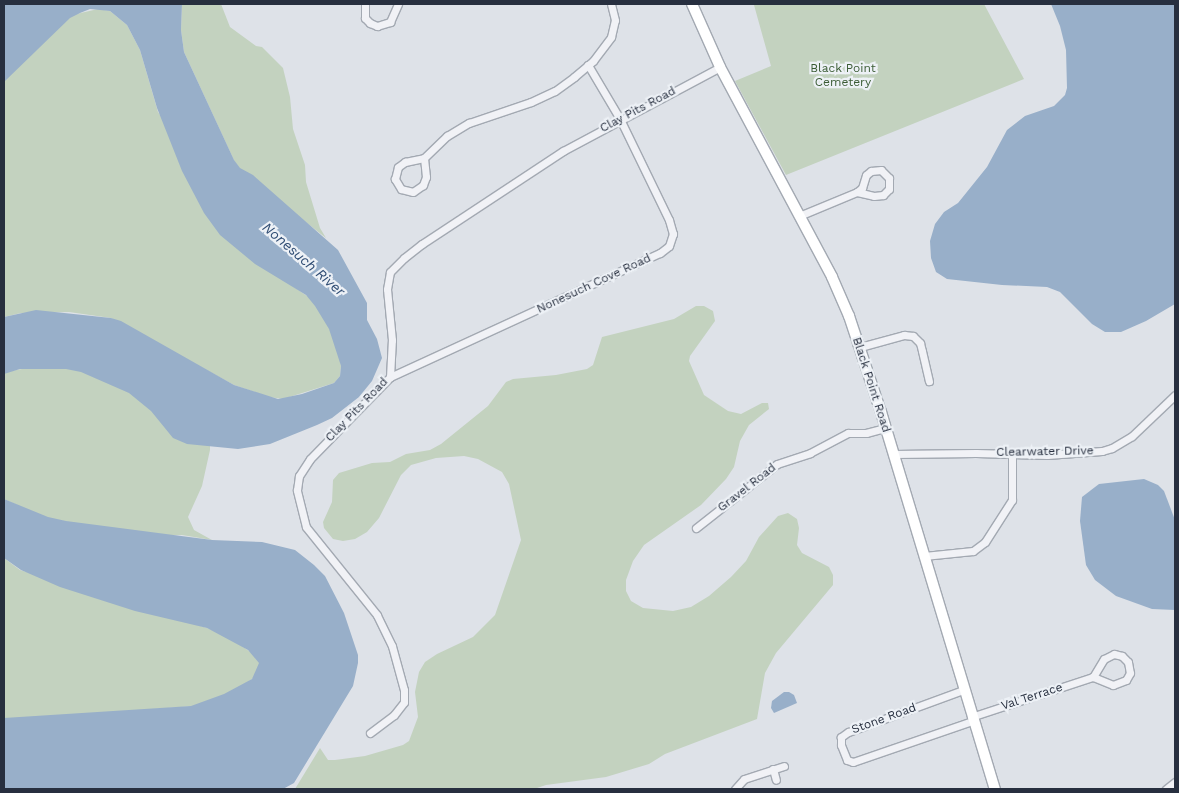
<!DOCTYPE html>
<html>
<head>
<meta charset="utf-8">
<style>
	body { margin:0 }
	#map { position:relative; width:1179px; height:793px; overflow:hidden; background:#dee2e8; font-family:"Work Sans",sans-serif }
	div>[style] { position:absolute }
	.green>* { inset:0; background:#c3d2bf }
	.water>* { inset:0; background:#98afc9 }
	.roads { filter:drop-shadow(1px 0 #a3a9b2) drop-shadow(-1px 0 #a3a9b2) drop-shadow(0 1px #a3a9b2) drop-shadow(0 -1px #a3a9b2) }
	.minor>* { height:7px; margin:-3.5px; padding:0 3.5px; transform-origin:3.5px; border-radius:3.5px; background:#f1f2f6 }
	.secondary>* { height:10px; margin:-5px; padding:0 5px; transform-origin:5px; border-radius:5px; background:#fff }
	span { translate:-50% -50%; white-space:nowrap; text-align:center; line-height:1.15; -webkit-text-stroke:4.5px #edf1f6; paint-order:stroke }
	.park-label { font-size:12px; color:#3a5b34 }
	.street-label { font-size:12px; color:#272f3f }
	.water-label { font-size:14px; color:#304d74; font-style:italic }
	.frame { position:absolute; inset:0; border:5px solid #272f3f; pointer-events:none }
</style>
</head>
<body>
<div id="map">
	<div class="green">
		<i style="clip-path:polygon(182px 4px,221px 4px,230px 27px,256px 46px,262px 47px,283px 68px,290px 97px,293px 129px,305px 165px,306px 182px,320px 228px,326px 238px,238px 169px,184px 52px,181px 30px)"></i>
		<i style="clip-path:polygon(757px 4px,984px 4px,1024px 79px,786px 175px,735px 81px,771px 66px,754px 5px)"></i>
		<i style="clip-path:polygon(98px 9px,110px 11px,127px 25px,140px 50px,158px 112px,269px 270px,310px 298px,323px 316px,338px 346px,341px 366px,340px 376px,334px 383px,283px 399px,269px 397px,234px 385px,111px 318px,69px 312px,21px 313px,4px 317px,4px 77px,72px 15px)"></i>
		<i style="clip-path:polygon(696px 306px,704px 306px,713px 311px,715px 321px,690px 356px,689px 361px,704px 395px,728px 411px,741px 414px,762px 403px,768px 403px,769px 409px,749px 425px,740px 441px,734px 467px,726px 479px,701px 505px,644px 545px,633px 561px,626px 580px,626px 591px,631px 601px,643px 608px,673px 611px,691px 607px,709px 596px,731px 577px,746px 561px,759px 537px,778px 516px,788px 513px,797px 519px,799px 528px,797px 545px,802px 553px,829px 567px,833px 575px,833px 585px,776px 653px,765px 673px,757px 719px,665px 754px,649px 764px,606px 777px,546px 785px,534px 789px,295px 789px,320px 748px,328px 760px,335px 760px,365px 756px,403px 745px,409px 741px,418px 717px,415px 692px,419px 672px,425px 662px,437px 654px,473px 637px,495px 615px,521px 540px,509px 484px,502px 472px,478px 459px,464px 456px,436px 458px,411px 465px,401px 475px,379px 518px,367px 532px,355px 539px,343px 541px,333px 539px,324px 528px,323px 522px,332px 502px,333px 480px,339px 473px,372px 463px,390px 462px,406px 454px,430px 450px,441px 444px,488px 406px,506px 382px,513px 379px,556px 375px,587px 369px,593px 365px,602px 337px,674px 319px)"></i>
		<i style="clip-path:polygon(46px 365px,100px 374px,210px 443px,210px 450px,202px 486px,188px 517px,194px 530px,212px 540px,182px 535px,140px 536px,43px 517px,4px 499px,4px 372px)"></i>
		<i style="clip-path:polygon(4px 558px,20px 570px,207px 628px,232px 639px,256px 656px,261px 662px,260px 669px,252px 679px,236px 690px,195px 706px,4px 720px)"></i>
	</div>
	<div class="water">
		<i style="clip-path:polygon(4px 4px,182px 4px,181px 30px,184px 52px,234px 160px,240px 168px,253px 175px,338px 250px,367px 303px,367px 320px,377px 339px,382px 358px,372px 381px,359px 397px,332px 418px,317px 425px,270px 444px,238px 449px,187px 444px,173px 438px,151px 411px,129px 393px,81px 372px,66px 369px,20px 369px,4px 374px,4px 317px,36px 310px,111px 318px,121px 321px,234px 385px,278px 399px,302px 394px,334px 383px,340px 376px,341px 366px,329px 329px,315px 306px,306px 295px,255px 264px,220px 235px,204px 213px,182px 171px,157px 108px,140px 50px,127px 25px,110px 11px,90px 9px,80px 13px,70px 18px,4px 82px)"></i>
		<i style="clip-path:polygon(1051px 4px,1175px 4px,1175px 304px,1146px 321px,1121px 332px,1105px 332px,1092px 324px,1060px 292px,1047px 287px,1002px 285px,947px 279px,936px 272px,931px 258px,930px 241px,935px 224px,944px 212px,958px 203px,987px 167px,1007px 130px,1025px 116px,1054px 106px,1065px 95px,1067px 88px,1066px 50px,1060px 26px)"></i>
		<i style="clip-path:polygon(1144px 479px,1158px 485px,1164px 491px,1175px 520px,1175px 610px,1152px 609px,1116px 596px,1095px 580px,1086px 565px,1080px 521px,1082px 497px,1099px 484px)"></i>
		<i style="clip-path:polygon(4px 499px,48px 517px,66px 521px,212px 540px,262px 542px,295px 550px,314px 565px,325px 576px,344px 613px,358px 655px,358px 663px,353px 686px,294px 783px,283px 789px,4px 789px,4px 718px,191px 706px,224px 694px,252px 679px,259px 663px,248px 650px,207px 628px,135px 611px,60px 587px,21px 570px,4px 558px)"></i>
		<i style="clip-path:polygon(784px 692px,789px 692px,794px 695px,797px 703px,774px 713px,771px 708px,772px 701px)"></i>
	</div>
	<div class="roads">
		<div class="minor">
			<i style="left:365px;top:4px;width:14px;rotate:90deg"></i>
			<i style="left:365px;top:18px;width:7px;rotate:45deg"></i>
			<i style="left:370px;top:23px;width:8px;rotate:23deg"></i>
			<i style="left:377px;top:26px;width:14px;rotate:-17deg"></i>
			<i style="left:390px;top:22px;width:20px;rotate:-66deg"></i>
			<i style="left:424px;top:158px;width:32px;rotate:-44deg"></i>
			<i style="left:447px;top:136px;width:26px;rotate:-31deg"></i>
			<i style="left:469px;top:123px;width:65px;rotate:-18.7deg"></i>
			<i style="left:531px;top:102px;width:26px;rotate:-25deg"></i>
			<i style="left:555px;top:91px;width:24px;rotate:-36deg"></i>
			<i style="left:574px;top:77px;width:25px;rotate:-40deg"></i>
			<i style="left:593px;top:61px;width:30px;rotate:-53deg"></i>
			<i style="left:611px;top:37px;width:17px;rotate:-77deg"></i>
			<i style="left:615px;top:20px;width:16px;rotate:-104deg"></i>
			<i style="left:424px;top:158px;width:19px;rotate:84deg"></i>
			<i style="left:426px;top:177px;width:9px;rotate:111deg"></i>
			<i style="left:423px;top:185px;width:12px;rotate:145deg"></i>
			<i style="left:413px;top:192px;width:12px;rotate:-166deg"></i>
			<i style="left:401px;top:189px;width:12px;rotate:-121deg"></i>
			<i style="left:395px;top:179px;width:12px;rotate:-76deg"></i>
			<i style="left:398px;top:167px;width:9px;rotate:-36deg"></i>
			<i style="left:405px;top:162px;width:19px;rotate:-12deg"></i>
			<i style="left:799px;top:216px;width:63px;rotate:-22.5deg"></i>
			<i style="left:857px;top:192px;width:17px;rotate:13deg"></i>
			<i style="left:874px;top:196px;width:9px;rotate:-6deg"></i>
			<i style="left:883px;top:195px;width:8px;rotate:-45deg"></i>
			<i style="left:889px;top:189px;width:11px;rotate:-90deg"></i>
			<i style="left:889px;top:178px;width:11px;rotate:-135deg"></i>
			<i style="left:881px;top:170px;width:10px;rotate:174deg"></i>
			<i style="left:871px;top:171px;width:6px;rotate:141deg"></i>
			<i style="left:866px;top:175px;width:14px;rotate:107deg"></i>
			<i style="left:862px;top:188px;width:6px;rotate:141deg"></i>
			<i style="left:860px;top:347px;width:46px;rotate:-15.3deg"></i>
			<i style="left:904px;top:335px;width:9px;rotate:6deg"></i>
			<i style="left:913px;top:336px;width:10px;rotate:45deg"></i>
			<i style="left:920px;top:343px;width:8px;rotate:76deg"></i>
			<i style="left:922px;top:351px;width:31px;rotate:77deg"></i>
			<i style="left:390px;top:377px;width:297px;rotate:-24.7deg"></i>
			<i style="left:660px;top:253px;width:11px;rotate:-38deg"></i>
			<i style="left:669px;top:246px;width:13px;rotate:-72deg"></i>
			<i style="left:673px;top:234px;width:15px;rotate:-106deg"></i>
			<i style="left:669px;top:220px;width:112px;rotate:-115.9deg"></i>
			<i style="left:620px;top:119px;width:63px;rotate:-120.7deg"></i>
			<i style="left:894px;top:454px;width:82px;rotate:-0.7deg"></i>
			<i style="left:976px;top:453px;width:71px;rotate:1.6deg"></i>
			<i style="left:1047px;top:455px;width:55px;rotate:-4.2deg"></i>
			<i style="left:1102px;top:451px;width:10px;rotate:-17deg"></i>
			<i style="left:1112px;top:448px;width:23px;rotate:-31deg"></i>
			<i style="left:1132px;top:436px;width:59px;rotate:-43.6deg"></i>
			<i style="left:696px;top:528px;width:103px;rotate:-38.3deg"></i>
			<i style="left:777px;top:464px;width:35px;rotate:-18deg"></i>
			<i style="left:810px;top:453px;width:43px;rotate:-27.8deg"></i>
			<i style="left:848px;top:433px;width:18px"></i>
			<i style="left:866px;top:433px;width:20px;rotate:-15deg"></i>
			<i style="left:924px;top:556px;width:49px;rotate:-5.8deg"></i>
			<i style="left:973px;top:551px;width:15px;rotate:-37deg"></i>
			<i style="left:985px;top:542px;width:50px;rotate:-57.3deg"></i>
			<i style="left:1012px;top:500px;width:46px;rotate:-90deg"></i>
			<i style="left:1114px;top:654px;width:8px;rotate:14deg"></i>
			<i style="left:1122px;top:656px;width:8px;rotate:45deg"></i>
			<i style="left:1128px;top:662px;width:11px;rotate:80deg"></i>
			<i style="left:1130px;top:673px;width:8px;rotate:120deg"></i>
			<i style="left:1126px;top:680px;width:14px;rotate:159deg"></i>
			<i style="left:1113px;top:685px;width:22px;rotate:-158deg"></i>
			<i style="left:1093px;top:677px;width:21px;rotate:-59deg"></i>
			<i style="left:1104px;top:659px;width:11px;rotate:-27deg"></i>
			<i style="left:963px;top:690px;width:122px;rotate:159.9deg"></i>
			<i style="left:848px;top:732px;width:9px;rotate:144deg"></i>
			<i style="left:841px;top:737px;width:8px;rotate:90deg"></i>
			<i style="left:841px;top:745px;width:16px;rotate:68deg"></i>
			<i style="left:847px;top:760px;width:6px;rotate:18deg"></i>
			<i style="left:853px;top:762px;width:126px;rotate:-19deg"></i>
			<i style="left:971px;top:717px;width:128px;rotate:-18.2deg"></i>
			<i style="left:370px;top:733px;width:30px;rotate:-37deg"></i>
			<i style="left:394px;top:715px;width:16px;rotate:-52deg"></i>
			<i style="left:404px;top:702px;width:12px;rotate:-90deg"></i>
			<i style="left:404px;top:690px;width:46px;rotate:-105.3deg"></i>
			<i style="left:392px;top:646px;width:34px;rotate:-116deg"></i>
			<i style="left:377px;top:615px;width:113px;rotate:-128.9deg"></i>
			<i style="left:306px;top:527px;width:38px;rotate:-104deg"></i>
			<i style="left:297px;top:490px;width:14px;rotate:-82deg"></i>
			<i style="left:299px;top:476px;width:20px;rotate:-57deg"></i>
			<i style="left:310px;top:459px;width:115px;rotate:-45.7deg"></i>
			<i style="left:390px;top:377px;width:37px;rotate:-87deg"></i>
			<i style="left:392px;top:340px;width:51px;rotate:-95.6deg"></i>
			<i style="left:387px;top:289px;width:17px;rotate:-80deg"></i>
			<i style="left:390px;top:272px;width:20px;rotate:-45deg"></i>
			<i style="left:404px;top:258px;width:23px;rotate:-38deg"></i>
			<i style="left:422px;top:244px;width:169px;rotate:-33.4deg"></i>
			<i style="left:563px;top:151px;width:178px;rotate:-28.1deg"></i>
			<i style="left:773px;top:769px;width:11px;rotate:75deg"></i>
			<i style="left:735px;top:789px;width:13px;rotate:-48deg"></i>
			<i style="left:744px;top:779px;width:42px;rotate:-18deg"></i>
			<i style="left:1166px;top:789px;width:11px;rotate:-38deg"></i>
		</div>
		<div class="secondary">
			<i style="left:692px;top:4px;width:69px;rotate:66deg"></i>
			<i style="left:720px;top:67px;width:238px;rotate:61.9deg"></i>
			<i style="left:832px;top:277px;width:43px;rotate:66.4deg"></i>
			<i style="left:849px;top:316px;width:101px;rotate:71.6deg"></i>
			<i style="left:881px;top:412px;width:394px;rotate:73.2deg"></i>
		</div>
	</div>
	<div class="park-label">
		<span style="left:843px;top:76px">Black Point<br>Cemetery</span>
	</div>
	<div class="street-label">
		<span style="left:638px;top:110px;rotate:-28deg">Clay Pits Road</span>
		<span style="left:594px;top:284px;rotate:-25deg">Nonesuch Cove Road</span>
		<span style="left:871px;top:385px;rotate:72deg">Black Point Road</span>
		<span style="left:357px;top:410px;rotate:-46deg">Clay Pits Road</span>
		<span style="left:1045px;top:452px;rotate:-1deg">Clearwater Drive</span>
		<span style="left:747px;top:488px;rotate:-38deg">Gravel Road</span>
		<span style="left:1032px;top:697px;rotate:-18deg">Val Terrace</span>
		<span style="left:884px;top:719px;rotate:-20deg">Stone Road</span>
	</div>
	<div class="water-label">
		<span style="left:304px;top:259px;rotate:41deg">Nonesuch River</span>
	</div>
	<div class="frame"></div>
</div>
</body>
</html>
